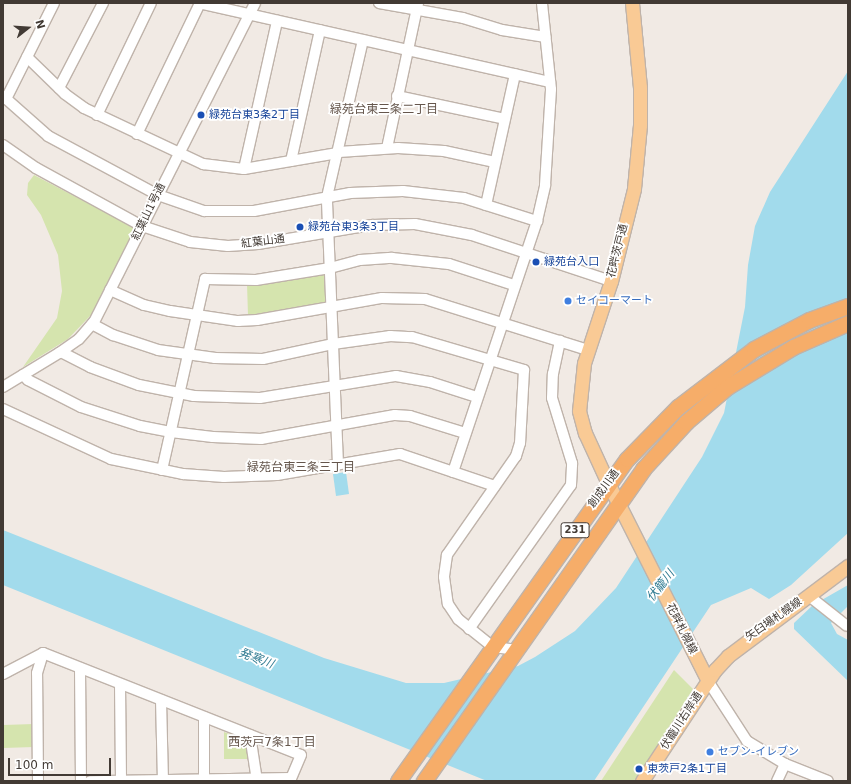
<!DOCTYPE html>
<html>
<head>
<meta charset="utf-8">
<style>
	body { margin:0 }
	#map { position:relative; width:851px; height:784px; overflow:hidden; background:#f1eae4; font-family:"DejaVu Sans","Noto Sans JP",sans-serif }
	div>[style] { position:absolute }
	.green>* { inset:0; background:#d5e4ae }
	.water>* { inset:0; background:#a2dbec }
	.roads { filter:drop-shadow(1px 0 #bfb3aa) drop-shadow(-1px 0 #bfb3aa) drop-shadow(0 1px #bfb3aa) drop-shadow(0 -1px #bfb3aa) }
	.minor>* { height:10px; margin:-5px; padding:0 5px; transform-origin:5px; border-radius:5px; background:#fff }
	.major>* { height:13px; margin:-6.5px; padding:0 6.5px; transform-origin:6.5px; border-radius:6.5px; background:#f9ca95 }
	.highway>* { height:15px; margin:-7.5px; padding:0 7.5px; transform-origin:7.5px; border-radius:7.5px; background:#f6ad69 }
	.dots>* { width:11px; height:11px; translate:-50% -50%; box-sizing:border-box; border:2px solid #fff; border-radius:50% }
	span { translate:-50% -50%; white-space:nowrap; text-align:center; line-height:1.15; -webkit-text-stroke:3.5px #fff; paint-order:stroke }
	.shield-label span { padding:1px 3px; background:#fff; border:1px solid; border-radius:3px; -webkit-text-stroke-width:0 }
	.shield-label { font-size:10px; color:#423a34; font-weight:700 }
	.transit-label { font-size:11px; color:#164399 }
	.left { translate:0 -50%; text-align:left }
	.street-label { font-size:11px; color:#423a34 }
	.shop-label { font-size:11px; color:#366cbe }
	.neighbourhood-label { font-size:12px; color:#65564c }
	.water-label { font-size:12px; color:#2f7a91; font-style:italic }
	.frame { position:absolute; inset:0; border:4px solid #423a34; pointer-events:none }
	.north { position:absolute; left:8px; top:8px; width:40px; height:40px; -webkit-text-stroke:3px #fff; paint-order:stroke; rotate:73deg; font-size:11px; font-weight:700; line-height:16px; text-align:center; color:#423a34 }
	.north::after { content:''; display:block; margin:auto; width:14px; height:18px; background:#423a34; clip-path:polygon(50% 0,100% 100%,50% 72%,0 100%) }
	.scale { position:absolute; left:8px; top:758px; width:103px; height:18px; box-sizing:border-box; border:2px solid #423a34; border-top:0; padding-left:5px; font-size:12px; line-height:14px; white-space:nowrap; color:#423a34; -webkit-text-stroke:3px #fff; paint-order:stroke }
</style>
</head>
<body>
<div id="map">
	<div class="green">
		<i style="clip-path:polygon(34px 175px,135px 228px,91px 315px,68px 339px,23px 367px,57px 318px,62px 291px,58px 255px,41px 215px,27px 195px,28px 183px)"></i>
		<i style="clip-path:polygon(323px 273px,326px 277px,327px 300px,325px 304px,248px 315px,247px 284px)"></i>
		<i style="clip-path:polygon(674px 670px,693px 689px,635px 781px,601px 781px)"></i>
		<i style="clip-path:polygon(34px 724px,34px 747px,3px 748px,3px 725px)"></i>
		<i style="clip-path:polygon(224px 732px,242px 739px,246px 743px,248px 759px,224px 759px)"></i>
	</div>
	<div class="water">
		<i style="clip-path:polygon(848px 71px,848px 533px,791px 585px,769px 599px,751px 588px,711px 605px,594px 781px,487px 781px,3px 585px,3px 530px,324px 658px,406px 683px,444px 683px,518px 666px,535px 657px,575px 631px,616px 588px,702px 457px,724px 413px,745px 307px,748px 265px,755px 226px,770px 192px)"></i>
		<i style="clip-path:polygon(346px 472px,349px 494px,336px 496px,333px 474px)"></i>
		<i style="clip-path:polygon(848px 585px,848px 606px,831px 623px,837px 634px,848px 640px,848px 681px,794px 629px,794px 623px,813px 605px)"></i>
	</div>
	<div class="roads">
		<div class="minor">
			<i style="left:199px;top:3px;width:360px;rotate:12.7deg"></i>
			<i style="left:379px;top:3px;width:85px;rotate:10.1deg"></i>
			<i style="left:463px;top:18px;width:41px;rotate:17.1deg"></i>
			<i style="left:502px;top:30px;width:44px;rotate:9.2deg"></i>
			<i style="left:27px;top:57px;width:53px;rotate:44.2deg"></i>
			<i style="left:65px;top:94px;width:24px;rotate:36deg"></i>
			<i style="left:84px;top:108px;width:132px;rotate:25.2deg"></i>
			<i style="left:203px;top:164px;width:41px;rotate:7deg"></i>
			<i style="left:244px;top:169px;width:95px;rotate:-9.7deg"></i>
			<i style="left:59px;top:88px;width:96px;rotate:-62.6deg"></i>
			<i style="left:3px;top:96px;width:60px;rotate:41.6deg"></i>
			<i style="left:48px;top:136px;width:125px;rotate:28.2deg"></i>
			<i style="left:158px;top:195px;width:49px;rotate:19.2deg"></i>
			<i style="left:204px;top:211px;width:50px"></i>
			<i style="left:254px;top:211px;width:98px;rotate:-10.6deg"></i>
			<i style="left:350px;top:193px;width:53px;rotate:-2.2deg"></i>
			<i style="left:403px;top:191px;width:61px;rotate:6.5deg"></i>
			<i style="left:464px;top:198px;width:77px;rotate:17.5deg"></i>
			<i style="left:397px;top:96px;width:110px;rotate:12deg"></i>
			<i style="left:6px;top:99px;width:107px;rotate:-63.4deg"></i>
			<i style="left:97px;top:115px;width:124px;rotate:-64.3deg"></i>
			<i style="left:137px;top:134px;width:145px;rotate:-64.3deg"></i>
			<i style="left:3px;top:145px;width:40px;rotate:34.9deg"></i>
			<i style="left:36px;top:168px;width:121px;rotate:28.7deg"></i>
			<i style="left:142px;top:226px;width:51px;rotate:18.4deg"></i>
			<i style="left:190px;top:242px;width:38px;rotate:6deg"></i>
			<i style="left:228px;top:246px;width:30px;rotate:-4deg"></i>
			<i style="left:258px;top:244px;width:116px;rotate:-9.5deg"></i>
			<i style="left:372px;top:225px;width:43px;rotate:-1.3deg"></i>
			<i style="left:415px;top:224px;width:58px;rotate:10.9deg"></i>
			<i style="left:472px;top:235px;width:146px;rotate:18.3deg"></i>
			<i style="left:387px;top:148px;width:148px;rotate:-77.9deg"></i>
			<i style="left:339px;top:152px;width:59px;rotate:-3.9deg"></i>
			<i style="left:398px;top:148px;width:46px;rotate:3.7deg"></i>
			<i style="left:444px;top:151px;width:52px;rotate:12.2deg"></i>
			<i style="left:291px;top:161px;width:134px;rotate:-77.5deg"></i>
			<i style="left:244px;top:169px;width:152px;rotate:-77.4deg"></i>
			<i style="left:486px;top:205px;width:134px;rotate:-77.5deg"></i>
			<i style="left:110px;top:290px;width:37px;rotate:24deg"></i>
			<i style="left:144px;top:305px;width:27px;rotate:13deg"></i>
			<i style="left:170px;top:311px;width:69px;rotate:8.4deg"></i>
			<i style="left:238px;top:321px;width:19px;rotate:-3deg"></i>
			<i style="left:257px;top:320px;width:127px;rotate:-10deg"></i>
			<i style="left:382px;top:298px;width:43px;rotate:1.3deg"></i>
			<i style="left:425px;top:299px;width:171px;rotate:17.4deg"></i>
			<i style="left:92px;top:324px;width:24px;rotate:28deg"></i>
			<i style="left:113px;top:335px;width:47px;rotate:18.4deg"></i>
			<i style="left:158px;top:350px;width:58px;rotate:8deg"></i>
			<i style="left:215px;top:358px;width:48px;rotate:1.2deg"></i>
			<i style="left:263px;top:359px;width:72px;rotate:-12.1deg"></i>
			<i style="left:333px;top:344px;width:58px;rotate:-8deg"></i>
			<i style="left:390px;top:336px;width:22px;rotate:3deg"></i>
			<i style="left:412px;top:337px;width:117px;rotate:16.4deg"></i>
			<i style="left:524px;top:370px;width:73px;rotate:93.1deg"></i>
			<i style="left:520px;top:443px;width:14px;rotate:107deg"></i>
			<i style="left:516px;top:456px;width:121px;rotate:124.9deg"></i>
			<i style="left:447px;top:555px;width:22px;rotate:98deg"></i>
			<i style="left:444px;top:577px;width:27px;rotate:82deg"></i>
			<i style="left:448px;top:604px;width:18px;rotate:56deg"></i>
			<i style="left:458px;top:619px;width:45px;rotate:38.7deg"></i>
			<i style="left:493px;top:647px;width:23px;rotate:7deg"></i>
			<i style="left:61px;top:352px;width:33px;rotate:27deg"></i>
			<i style="left:90px;top:367px;width:52px;rotate:20.2deg"></i>
			<i style="left:139px;top:385px;width:56px;rotate:11.3deg"></i>
			<i style="left:194px;top:396px;width:66px;rotate:1.7deg"></i>
			<i style="left:260px;top:398px;width:138px;rotate:-9.2deg"></i>
			<i style="left:396px;top:376px;width:35px;rotate:10deg"></i>
			<i style="left:430px;top:382px;width:49px;rotate:17.7deg"></i>
			<i style="left:23px;top:375px;width:7px;rotate:45deg"></i>
			<i style="left:28px;top:380px;width:59px;rotate:27deg"></i>
			<i style="left:81px;top:407px;width:62px;rotate:17.9deg"></i>
			<i style="left:140px;top:426px;width:32px;rotate:11deg"></i>
			<i style="left:171px;top:432px;width:42px;rotate:6.8deg"></i>
			<i style="left:213px;top:437px;width:48px;rotate:2.4deg"></i>
			<i style="left:261px;top:439px;width:136px;rotate:-10.2deg"></i>
			<i style="left:395px;top:415px;width:15px;rotate:4deg"></i>
			<i style="left:410px;top:416px;width:58px;rotate:17.2deg"></i>
			<i style="left:3px;top:387px;width:66px;rotate:-31.3deg"></i>
			<i style="left:59px;top:353px;width:24px;rotate:-35deg"></i>
			<i style="left:79px;top:339px;width:23px;rotate:-49deg"></i>
			<i style="left:94px;top:322px;width:357px;rotate:-63.2deg"></i>
			<i style="left:3px;top:409px;width:119px;rotate:24.8deg"></i>
			<i style="left:111px;top:459px;width:74px;rotate:11.8deg"></i>
			<i style="left:183px;top:474px;width:41px;rotate:4.2deg"></i>
			<i style="left:224px;top:477px;width:53px;rotate:-2.2deg"></i>
			<i style="left:277px;top:475px;width:125px;rotate:-9.7deg"></i>
			<i style="left:400px;top:454px;width:100px;rotate:18.6deg"></i>
			<i style="left:338px;top:464px;width:267px;rotate:-92.4deg"></i>
			<i style="left:327px;top:197px;width:161px;rotate:-77.1deg"></i>
			<i style="left:162px;top:470px;width:196px;rotate:-77.3deg"></i>
			<i style="left:205px;top:279px;width:51px;rotate:1.1deg"></i>
			<i style="left:256px;top:280px;width:75px;rotate:-9.2deg"></i>
			<i style="left:330px;top:268px;width:31px;rotate:-15deg"></i>
			<i style="left:360px;top:260px;width:32px;rotate:-4deg"></i>
			<i style="left:392px;top:258px;width:57px;rotate:6deg"></i>
			<i style="left:449px;top:264px;width:68px;rotate:17.9deg"></i>
			<i style="left:453px;top:472px;width:265px;rotate:-71.5deg"></i>
			<i style="left:537px;top:221px;width:37px;rotate:-77deg"></i>
			<i style="left:545px;top:185px;width:96px;rotate:-86.4deg"></i>
			<i style="left:551px;top:89px;width:86px;rotate:-96deg"></i>
			<i style="left:809px;top:596px;width:48px;rotate:38.3deg"></i>
			<i style="left:469px;top:629px;width:176px;rotate:-54.7deg"></i>
			<i style="left:571px;top:485px;width:22px;rotate:-87deg"></i>
			<i style="left:572px;top:463px;width:68px;rotate:-107.1deg"></i>
			<i style="left:552px;top:398px;width:24px;rotate:-88deg"></i>
			<i style="left:553px;top:374px;width:34px;rotate:-78deg"></i>
			<i style="left:80px;top:668px;width:113px;rotate:89.5deg"></i>
			<i style="left:3px;top:674px;width:45px;rotate:-27.7deg"></i>
			<i style="left:43px;top:653px;width:277px;rotate:21.6deg"></i>
			<i style="left:301px;top:755px;width:25px;rotate:113deg"></i>
			<i style="left:291px;top:778px;width:201px;rotate:179.1deg"></i>
			<i style="left:708px;top:681px;width:72px;rotate:57deg"></i>
			<i style="left:747px;top:741px;width:44px;rotate:31.2deg"></i>
			<i style="left:785px;top:764px;width:46px;rotate:21.6deg"></i>
			<i style="left:120px;top:684px;width:97px;rotate:89.4deg"></i>
			<i style="left:161px;top:700px;width:80px;rotate:88.6deg"></i>
			<i style="left:204px;top:717px;width:62px;rotate:90deg"></i>
			<i style="left:250px;top:735px;width:47px;rotate:81.3deg"></i>
			<i style="left:38px;top:781px;width:108px;rotate:-90.5deg"></i>
			<i style="left:37px;top:673px;width:21px;rotate:-73deg"></i>
			<i style="left:777px;top:781px;width:19px;rotate:-65deg"></i>
		</div>
		<div class="major">
			<i style="left:632px;top:3px;width:84px;rotate:84.6deg"></i>
			<i style="left:640px;top:87px;width:38px;rotate:90deg"></i>
			<i style="left:640px;top:125px;width:64px;rotate:95.4deg"></i>
			<i style="left:634px;top:189px;width:95px;rotate:104deg"></i>
			<i style="left:611px;top:281px;width:86px;rotate:108.2deg"></i>
			<i style="left:584px;top:363px;width:48px;rotate:95.9deg"></i>
			<i style="left:579px;top:411px;width:23px;rotate:75deg"></i>
			<i style="left:585px;top:433px;width:55px;rotate:65.3deg"></i>
			<i style="left:608px;top:483px;width:222px;rotate:63.2deg"></i>
			<i style="left:642px;top:781px;width:133px;rotate:-56.7deg"></i>
			<i style="left:715px;top:670px;width:19px;rotate:-47deg"></i>
			<i style="left:728px;top:656px;width:150px;rotate:-36.9deg"></i>
		</div>
		<div class="highway">
			<i style="left:398px;top:781px;width:395px;rotate:-54.6deg"></i>
			<i style="left:627px;top:459px;width:73px;rotate:-45.6deg"></i>
			<i style="left:678px;top:407px;width:96px;rotate:-37.3deg"></i>
			<i style="left:754px;top:349px;width:62px;rotate:-27.8deg"></i>
			<i style="left:809px;top:320px;width:41px;rotate:-19.7deg"></i>
			<i style="left:424px;top:781px;width:381px;rotate:-54.9deg"></i>
			<i style="left:643px;top:469px;width:64px;rotate:-47.5deg"></i>
			<i style="left:686px;top:422px;width:54px;rotate:-40.5deg"></i>
			<i style="left:727px;top:387px;width:77px;rotate:-31.2deg"></i>
			<i style="left:793px;top:347px;width:60px;rotate:-23.6deg"></i>
		</div>
	</div>
	<div class="dots">
		<i style="left:201px;top:115px;background:#1a4fb4"></i>
		<i style="left:300px;top:227px;background:#1a4fb4"></i>
		<i style="left:536px;top:262px;background:#1a4fb4"></i>
		<i style="left:568px;top:301px;background:#3f7fe0"></i>
		<i style="left:710px;top:752px;background:#3f7fe0"></i>
		<i style="left:639px;top:769px;background:#1a4fb4"></i>
	</div>
	<div class="shield-label">
		<span style="left:575px;top:530px">231</span>
	</div>
	<div class="transit-label">
		<span class="left" style="left:209px;top:115px">緑苑台東3条2丁目</span>
		<span class="left" style="left:308px;top:227px">緑苑台東3条3丁目</span>
		<span class="left" style="left:544px;top:262px">緑苑台入口</span>
		<span class="left" style="left:647px;top:769px">東茨戸2条1丁目</span>
	</div>
	<div class="street-label">
		<span style="left:149px;top:212px;rotate:-64deg">紅葉山1号通</span>
		<span style="left:263px;top:242px;rotate:-7deg">紅葉山通</span>
		<span style="left:618px;top:251px;rotate:-76deg">花畔茨戸通</span>
		<span style="left:604px;top:489px;rotate:-54deg">創成川通</span>
		<span style="left:774px;top:620px;rotate:-35deg">矢臼場札幌線</span>
		<span style="left:681px;top:629px;rotate:63deg">花畔札幌線</span>
		<span style="left:682px;top:721px;rotate:-57deg">伏籠川右岸通</span>
	</div>
	<div class="shop-label">
		<span class="left" style="left:576px;top:301px">セイコーマート</span>
		<span class="left" style="left:718px;top:752px">セブン-イレブン</span>
	</div>
	<div class="neighbourhood-label">
		<span style="left:384px;top:110px">緑苑台東三条二丁目</span>
		<span style="left:301px;top:468px">緑苑台東三条三丁目</span>
		<span style="left:272px;top:743px">西茨戸7条1丁目</span>
	</div>
	<div class="water-label">
		<span style="left:661px;top:586px;rotate:-52deg">伏籠川</span>
		<span style="left:256px;top:659px;rotate:21deg">発寒川</span>
	</div>
	<div class="frame"></div>
	<div class="north">N</div>
	<div class="scale">100 m</div>
</div>
</body>
</html>
